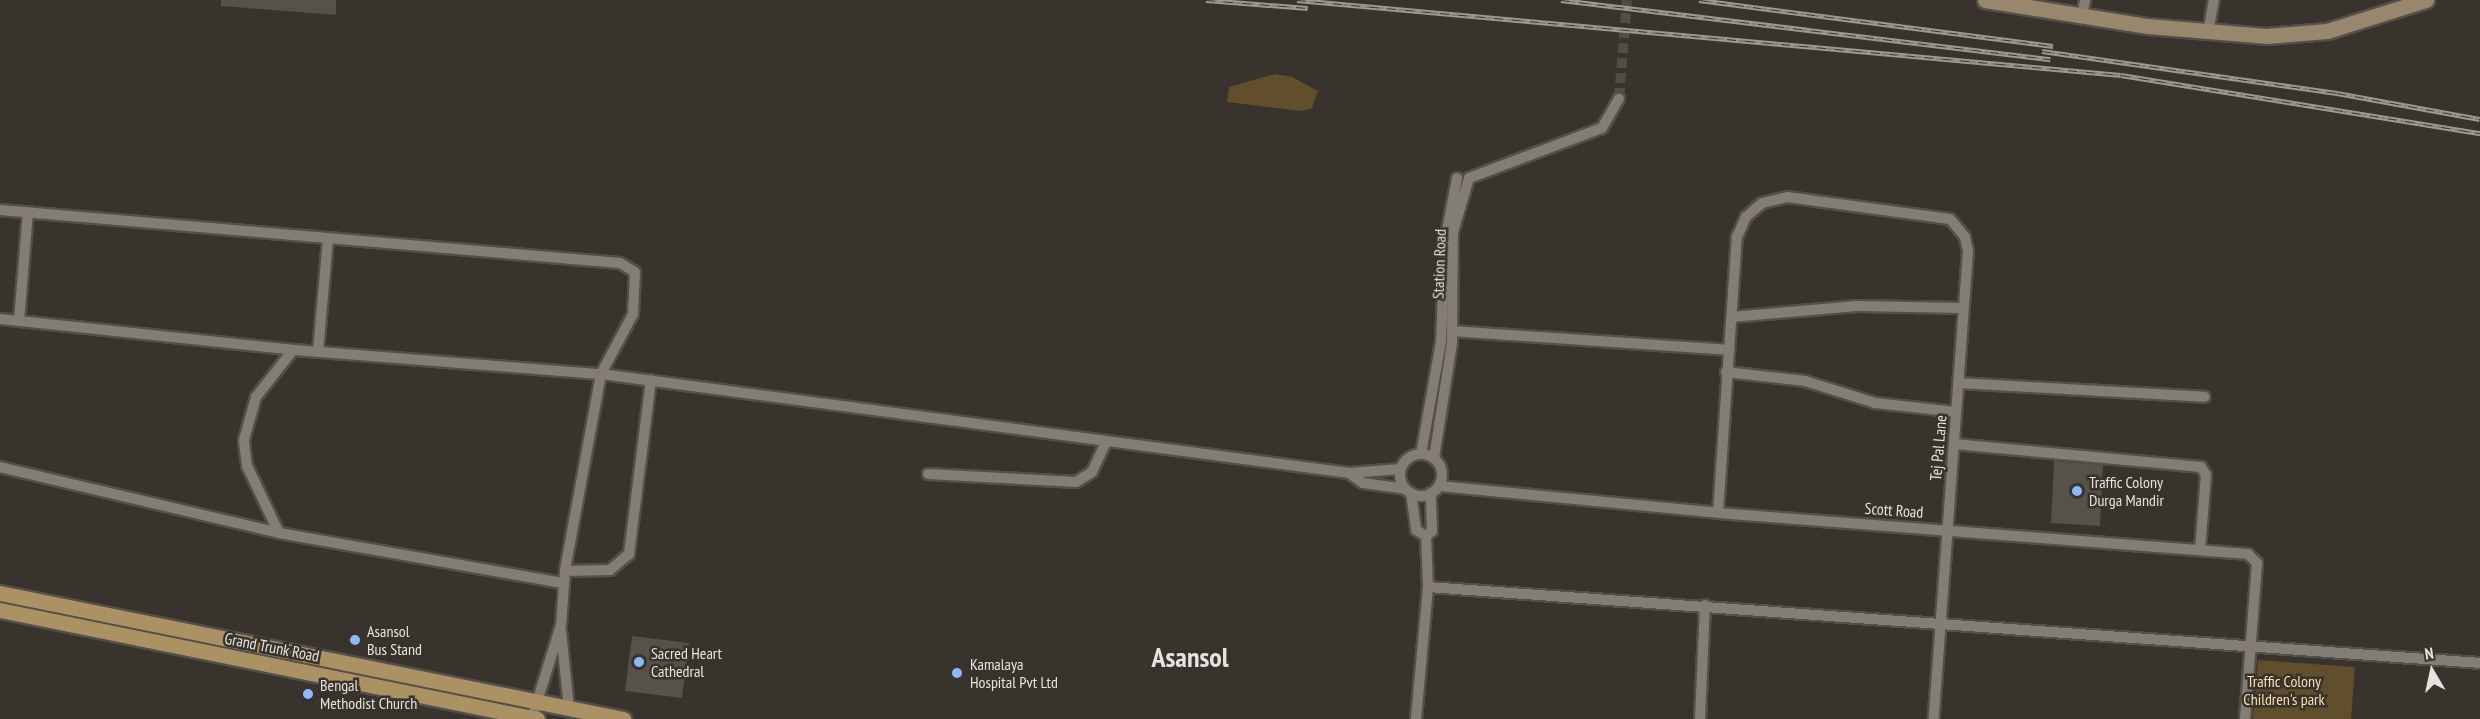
<!DOCTYPE html>
<html>
<head>
<meta charset="utf-8">
<style>
	body { margin:0 }
	#map { position:relative; width:2480px; height:719px; overflow:hidden; background:#38332c; font-family:"PT Sans Narrow",sans-serif }
	div>[style] { position:absolute }
	.green>* { inset:0; background:#614e2d }
	.building>* { inset:0; background:#575249 }
	.street-tunnel>* { height:10px; margin-top:-5px; transform-origin:0; background:repeating-linear-gradient(90deg,#524d47 0 10px,transparent 0 15px) }
	.roads { filter:drop-shadow(2px 0 #534f49) drop-shadow(-2px 0 #534f49) drop-shadow(0 2px #534f49) drop-shadow(0 -2px #534f49) }
	.street>* { height:10px; margin:-5px; padding:0 5px; transform-origin:5px; border-radius:5px; background:#837d75 }
	.street>.ring { margin:-5px; padding:0; box-sizing:content-box; background:none; border:10px solid #837d75; border-radius:50% }
	.secondary>* { height:15px; margin:-7.5px; padding:0 7.5px; transform-origin:7.5px; border-radius:7.5px; background:#98876c }
	.primary>* { height:15px; margin:-7.5px; padding:0 7.5px; transform-origin:7.5px; border-radius:7.5px; background:#ac9164 }
	.rail>* { height:5px; margin-top:-2.5px; transform-origin:0; background:repeating-linear-gradient(90deg,#38332c 0 9px,#9c9892 0 18px); box-sizing:border-box; border-block:2px solid #9c9892 }
	.dots>* { width:16px; height:16px; translate:-50% -50%; box-sizing:border-box; border:3px solid #38332c; border-radius:50% }
	span { translate:-50% -50%; white-space:nowrap; text-align:center; line-height:1.15; -webkit-text-stroke:5px #38332c; paint-order:stroke }
	.street-label { font-size:16px; color:#e6e3de }
	.poi-label { font-size:16px; color:#e6e3de }
	.left { translate:0 -50%; text-align:left }
	.park-label { font-size:16px; color:#fedfae }
	.town-label { font-size:28px; color:#e6e3de; font-weight:700 }
	.north { position:absolute; left:2402px; top:641px; width:60px; height:60px; -webkit-text-stroke:4px #38332c; paint-order:stroke; rotate:351deg; font-size:16px; font-weight:700; line-height:24px; text-align:center; color:#e6e3de }
	.north::after { content:''; display:block; margin:auto; width:21px; height:27px; background:#e6e3de; clip-path:polygon(50% 0,100% 100%,50% 72%,0 100%) }
</style>
</head>
<body>
<div id="map">
	<div class="green">
		<i style="clip-path:polygon(1275px 74px,1292px 77px,1318px 91px,1312px 108px,1302px 111px,1227px 102px,1229px 87px)"></i>
		<i style="clip-path:polygon(2258px 660px,2355px 667px,2351px 719px,2253px 719px)"></i>
	</div>
	<div class="building">
		<i style="clip-path:polygon(221px 0,336px 0,336px 15px,221px 6px)"></i>
		<i style="clip-path:polygon(2054px 461px,2103px 465px,2100px 526px,2051px 523px)"></i>
		<i style="clip-path:polygon(632px 636px,689px 643px,682px 698px,625px 691px)"></i>
	</div>
	<div class="street-tunnel">
		<i style="left:1619px;top:98px;width:98px;rotate:-85.3deg"></i>
	</div>
	<div class="roads">
		<div class="street">
			<i style="left:2082px;top:16px;width:16px;rotate:-79deg"></i>
			<i style="left:2208px;top:33px;width:34px;rotate:-80deg"></i>
			<i style="left:0;top:210px;width:622px;rotate:4.89deg"></i>
			<i style="left:620px;top:263px;width:17px;rotate:31deg"></i>
			<i style="left:635px;top:272px;width:42px;rotate:92.7deg"></i>
			<i style="left:633px;top:314px;width:68px;rotate:118.1deg"></i>
			<i style="left:601px;top:374px;width:200px;rotate:100.4deg"></i>
			<i style="left:565px;top:571px;width:54px;rotate:94.2deg"></i>
			<i style="left:561px;top:625px;width:97px;rotate:107.3deg"></i>
			<i style="left:1732px;top:317px;width:125px;rotate:-5deg"></i>
			<i style="left:1857px;top:306px;width:106px;rotate:1.1deg"></i>
			<i style="left:0;top:319px;width:295px;rotate:6deg"></i>
			<i style="left:293px;top:350px;width:309px;rotate:4.5deg"></i>
			<i style="left:601px;top:374px;width:755px;rotate:7.54deg"></i>
			<i style="left:19px;top:321px;width:109px;rotate:-85.3deg"></i>
			<i style="left:1452px;top:331px;width:278px;rotate:3.9deg"></i>
			<i style="left:318px;top:351px;width:112px;rotate:-84.9deg"></i>
			<i style="left:1726px;top:372px;width:80px;rotate:6.5deg"></i>
			<i style="left:1805px;top:381px;width:73px;rotate:17.4deg"></i>
			<i style="left:1875px;top:403px;width:81px;rotate:6.3deg"></i>
			<i style="left:1958px;top:383px;width:247px;rotate:3.2deg"></i>
			<i style="left:1954px;top:444px;width:248px;rotate:5.3deg"></i>
			<i style="left:2201px;top:467px;width:9px;rotate:58deg"></i>
			<i style="left:2206px;top:475px;width:74px;rotate:94.6deg"></i>
			<i style="left:1421px;top:454px;width:114px;rotate:-79.9deg"></i>
			<i style="left:1441px;top:342px;width:101px;rotate:-87.7deg"></i>
			<i style="left:1445px;top:241px;width:64px;rotate:-79.2deg"></i>
			<i class="ring" style="left:1400px;top:454px;width:32px;height:32px"></i>
			<i style="left:1434px;top:458px;width:116px;rotate:-81.1deg"></i>
			<i style="left:1452px;top:343px;width:111px;rotate:-89.5deg"></i>
			<i style="left:1453px;top:232px;width:56px;rotate:-73.5deg"></i>
			<i style="left:1469px;top:178px;width:142px;rotate:-20.6deg"></i>
			<i style="left:1602px;top:128px;width:34px;rotate:-60deg"></i>
			<i style="left:0;top:467px;width:287px;rotate:13.3deg"></i>
			<i style="left:279px;top:533px;width:288px;rotate:10deg"></i>
			<i style="left:1401px;top:469px;width:52px;rotate:175.6deg"></i>
			<i style="left:1349px;top:473px;width:17px;rotate:36deg"></i>
			<i style="left:1363px;top:483px;width:43px;rotate:7.9deg"></i>
			<i style="left:928px;top:474px;width:148px;rotate:3.1deg"></i>
			<i style="left:1076px;top:482px;width:19px;rotate:-32deg"></i>
			<i style="left:1092px;top:472px;width:33px;rotate:-65deg"></i>
			<i style="left:1439px;top:486px;width:280px;rotate:5.5deg"></i>
			<i style="left:1718px;top:513px;width:532px;rotate:4.42deg"></i>
			<i style="left:2248px;top:554px;width:13px;rotate:45deg"></i>
			<i style="left:2257px;top:563px;width:156px;rotate:94.4deg"></i>
			<i style="left:1411px;top:493px;width:37px;rotate:82deg"></i>
			<i style="left:1416px;top:530px;width:12px;rotate:31deg"></i>
			<i style="left:1426px;top:536px;width:8px;rotate:-40deg"></i>
			<i style="left:1432px;top:531px;width:38px;rotate:-92deg"></i>
			<i style="left:1718px;top:513px;width:277px;rotate:-86.1deg"></i>
			<i style="left:1737px;top:237px;width:22px;rotate:-66deg"></i>
			<i style="left:1746px;top:217px;width:21px;rotate:-41deg"></i>
			<i style="left:1762px;top:203px;width:26px;rotate:-13deg"></i>
			<i style="left:1787px;top:197px;width:164px;rotate:7.7deg"></i>
			<i style="left:1950px;top:219px;width:23px;rotate:50deg"></i>
			<i style="left:1965px;top:237px;width:14px;rotate:78deg"></i>
			<i style="left:1968px;top:251px;width:469px;rotate:94.2deg"></i>
			<i style="left:279px;top:533px;width:74px;rotate:-115.5deg"></i>
			<i style="left:247px;top:466px;width:26px;rotate:-97deg"></i>
			<i style="left:244px;top:440px;width:45px;rotate:-74.4deg"></i>
			<i style="left:256px;top:397px;width:60px;rotate:-51.8deg"></i>
			<i style="left:565px;top:571px;width:45px;rotate:-1.3deg"></i>
			<i style="left:610px;top:570px;width:25px;rotate:-40deg"></i>
			<i style="left:629px;top:554px;width:175px;rotate:-82.8deg"></i>
			<i style="left:1428px;top:587px;width:1055px;rotate:4.13deg"></i>
			<i style="left:561px;top:631px;width:77px;rotate:84.1deg"></i>
			<i style="left:1416px;top:719px;width:133px;rotate:-84.8deg"></i>
			<i style="left:1428px;top:587px;width:51px;rotate:-92.2deg"></i>
			<i style="left:1700px;top:719px;width:114px;rotate:-87.5deg"></i>
		</div>
		<div class="secondary">
			<i style="left:1985px;top:0;width:165px;rotate:9.1deg"></i>
			<i style="left:2148px;top:26px;width:118px;rotate:4.8deg"></i>
			<i style="left:2266px;top:36px;width:61px;rotate:-4.7deg"></i>
			<i style="left:2327px;top:31px;width:104px;rotate:-17.4deg"></i>
		</div>
		<div class="primary">
			<i style="left:0;top:593px;width:636px;rotate:11.43deg"></i>
			<i style="left:0;top:610px;width:548px;rotate:11.47deg"></i>
		</div>
	</div>
	<div class="rail">
		<i style="left:1206px;top:0;width:102px;rotate:4.5deg"></i>
		<i style="left:1297px;top:0;width:827px;rotate:5.2deg"></i>
		<i style="left:2121px;top:75px;width:364px;rotate:9.2deg"></i>
		<i style="left:1561px;top:0;width:493px;rotate:6.9deg"></i>
		<i style="left:1699px;top:0;width:357px;rotate:7.4deg"></i>
		<i style="left:2042px;top:51px;width:298px;rotate:8.1deg"></i>
		<i style="left:2337px;top:93px;width:145px;rotate:10.3deg"></i>
	</div>
	<div class="dots">
		<i style="left:2077px;top:491px;background:#8db9fc"></i>
		<i style="left:355px;top:640px;background:#8db9fc"></i>
		<i style="left:639px;top:662px;background:#8db9fc"></i>
		<i style="left:957px;top:673px;background:#8db9fc"></i>
		<i style="left:308px;top:694px;background:#8db9fc"></i>
	</div>
	<div class="street-label">
		<span style="left:1439px;top:264px;rotate:-88deg">Station Road</span>
		<span style="left:1938px;top:448px;rotate:-85deg">Tej Pal Lane</span>
		<span style="left:1894px;top:510px;rotate:4deg">Scott Road</span>
		<span style="left:272px;top:647px;rotate:11deg">Grand Trunk Road</span>
	</div>
	<div class="poi-label">
		<span class="left" style="left:2089px;top:491px">Traffic Colony<br>Durga Mandir</span>
		<span class="left" style="left:367px;top:640px">Asansol<br>Bus Stand</span>
		<span class="left" style="left:651px;top:662px">Sacred Heart<br>Cathedral</span>
		<span class="left" style="left:970px;top:673px">Kamalaya<br>Hospital Pvt Ltd</span>
		<span class="left" style="left:320px;top:694px">Bengal<br>Methodist Church</span>
	</div>
	<div class="park-label">
		<span style="left:2284px;top:690px">Traffic Colony<br>Children's park</span>
	</div>
	<div class="town-label">
		<span style="left:1190px;top:657px">Asansol</span>
	</div>
	<div class="north">N</div>
</div>
</body>
</html>
